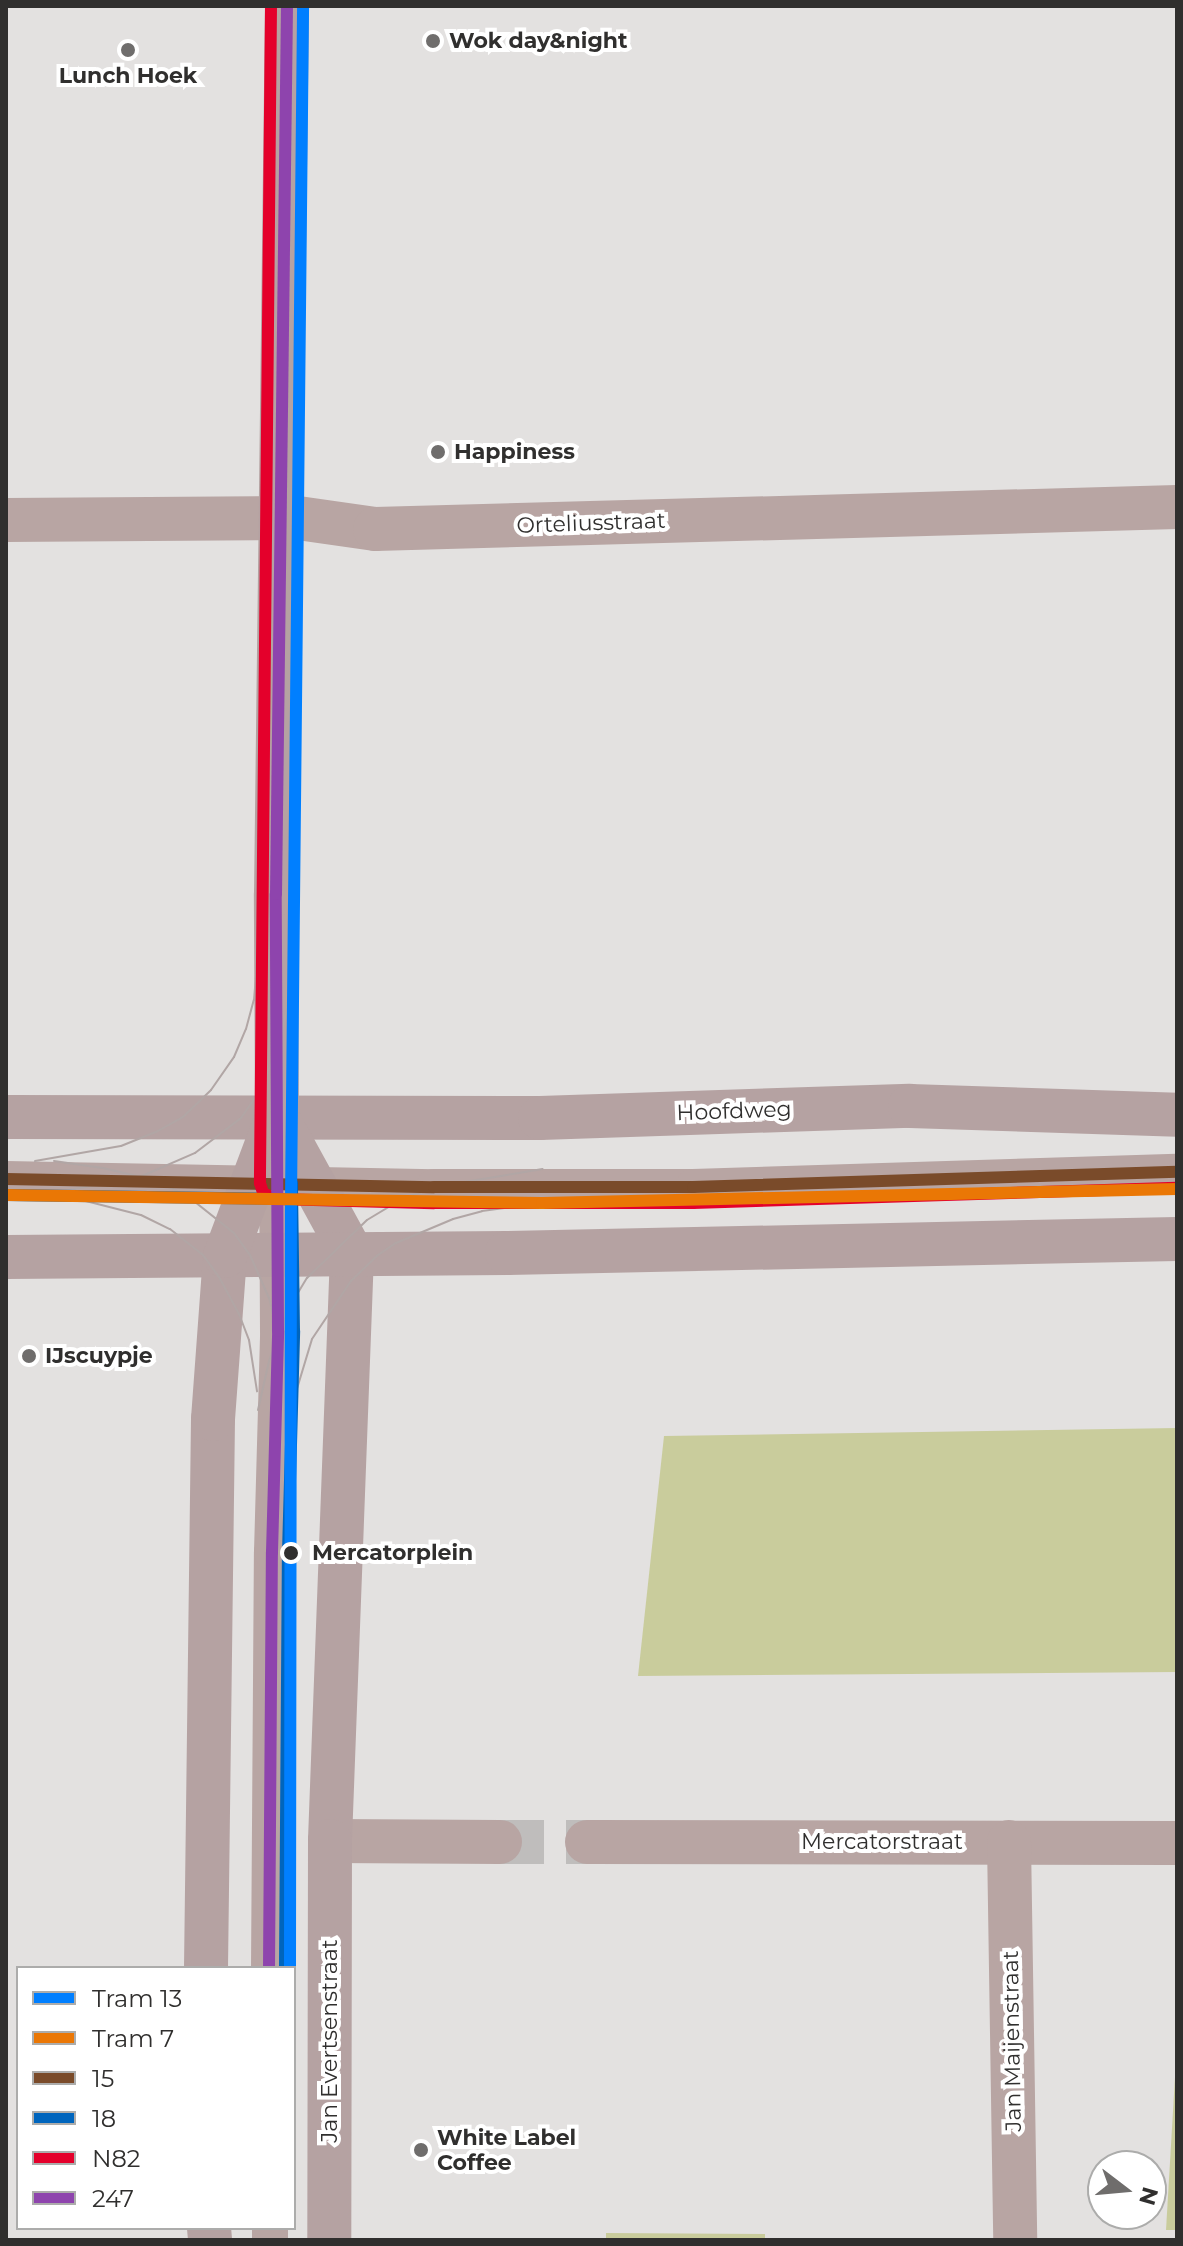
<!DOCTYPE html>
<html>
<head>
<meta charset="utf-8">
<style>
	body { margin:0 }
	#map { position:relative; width:1183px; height:2246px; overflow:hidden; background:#e3e1e0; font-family:Montserrat,sans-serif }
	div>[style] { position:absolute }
	.green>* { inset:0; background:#c9cc9c }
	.street-tunnel>* { height:44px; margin-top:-22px; transform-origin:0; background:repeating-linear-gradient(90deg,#bfbdbc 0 44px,transparent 0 66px) }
	.lane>* { height:36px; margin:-18px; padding:0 18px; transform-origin:18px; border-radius:18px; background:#b8a5a3 }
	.street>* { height:44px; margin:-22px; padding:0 22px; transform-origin:22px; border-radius:22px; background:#b8a5a3 }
	.secondary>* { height:44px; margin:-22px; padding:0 22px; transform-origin:22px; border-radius:22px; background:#b5a2a2 }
	.tram>* { height:2px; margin:-1px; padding:0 1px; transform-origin:1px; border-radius:1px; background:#b1a6a5 }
	.bus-1>* { height:12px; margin:-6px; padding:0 6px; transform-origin:6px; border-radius:6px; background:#7a4b2a }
	.bus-2>* { height:12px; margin:-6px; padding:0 6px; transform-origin:6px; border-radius:6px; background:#0065bd }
	.bus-3>* { height:12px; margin:-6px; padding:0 6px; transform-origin:6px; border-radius:6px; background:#e4002b }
	.bus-4>* { height:12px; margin:-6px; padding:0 6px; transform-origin:6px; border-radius:6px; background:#8e44ad }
	.tram-1>* { height:12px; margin:-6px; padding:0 6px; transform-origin:6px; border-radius:6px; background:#007fff }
	.tram-2>* { height:12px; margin:-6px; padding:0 6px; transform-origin:6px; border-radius:6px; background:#ea7705 }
	.dots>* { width:22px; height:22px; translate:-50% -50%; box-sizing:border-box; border:4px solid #fff; border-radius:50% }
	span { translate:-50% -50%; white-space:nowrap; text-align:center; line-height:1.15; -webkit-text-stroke:8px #fff; paint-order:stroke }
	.poi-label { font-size:22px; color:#302f2e; font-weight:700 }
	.left { translate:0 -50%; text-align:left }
	.street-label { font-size:22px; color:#302f2e }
	.stop-label { font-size:22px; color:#302f2e; font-weight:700 }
	.frame { position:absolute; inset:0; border:8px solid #302f2e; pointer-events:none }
	.legend { position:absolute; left:16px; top:1966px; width:280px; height:264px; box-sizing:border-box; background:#fff; border:2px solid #acacab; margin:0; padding:10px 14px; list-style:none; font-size:24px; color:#302f2e }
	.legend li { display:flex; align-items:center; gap:16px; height:40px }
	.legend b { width:40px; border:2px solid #acacab }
	.north { position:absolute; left:1087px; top:2150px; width:80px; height:80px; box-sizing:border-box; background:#fff; border:2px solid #acacab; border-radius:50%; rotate:106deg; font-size:22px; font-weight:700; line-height:32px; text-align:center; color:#302f2e }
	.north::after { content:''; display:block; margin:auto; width:28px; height:36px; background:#6f6d6c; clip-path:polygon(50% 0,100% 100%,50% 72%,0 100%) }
</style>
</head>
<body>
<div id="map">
	<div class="green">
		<i style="clip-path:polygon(1177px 1428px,1177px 1672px,638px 1676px,664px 1436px)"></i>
		<i style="clip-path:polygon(1177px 2043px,1177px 2230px,1166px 2230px)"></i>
		<i style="clip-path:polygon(606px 2233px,765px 2234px,765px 2240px,606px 2240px)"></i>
	</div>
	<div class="street-tunnel">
		<i style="left:500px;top:1842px;width:87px"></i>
	</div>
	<div class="lane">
		<i style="left:6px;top:1179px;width:428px;rotate:1.1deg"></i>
		<i style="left:434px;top:1187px;width:259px"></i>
		<i style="left:693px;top:1187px;width:484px;rotate:-1.8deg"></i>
		<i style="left:269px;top:1968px;width:416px;rotate:-89.6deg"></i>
		<i style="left:272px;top:1552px;width:221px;rotate:-88.4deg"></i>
		<i style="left:278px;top:1331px;width:172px;rotate:-90.3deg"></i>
		<i style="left:270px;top:2228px;width:12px;rotate:90deg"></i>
	</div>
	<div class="street">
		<i style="left:6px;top:520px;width:292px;rotate:-0.4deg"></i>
		<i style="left:298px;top:518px;width:78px;rotate:8.1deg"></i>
		<i style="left:375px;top:529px;width:802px;rotate:-1.57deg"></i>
		<i style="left:330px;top:1841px;width:170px;rotate:0.3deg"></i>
		<i style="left:587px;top:1842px;width:590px;rotate:0.1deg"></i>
		<i style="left:1009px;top:1842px;width:398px;rotate:89.1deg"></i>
	</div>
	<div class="secondary">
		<i style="left:6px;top:1117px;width:534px;rotate:0.11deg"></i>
		<i style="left:540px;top:1118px;width:370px;rotate:-1.9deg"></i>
		<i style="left:910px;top:1106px;width:267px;rotate:1.9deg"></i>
		<i style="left:277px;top:1117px;width:156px;rotate:61.3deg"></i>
		<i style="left:352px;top:1254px;width:587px;rotate:92.15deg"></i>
		<i style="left:330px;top:1841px;width:399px;rotate:90.1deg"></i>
		<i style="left:6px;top:1257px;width:501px;rotate:-0.46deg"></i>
		<i style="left:507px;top:1253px;width:670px;rotate:-1.2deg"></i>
		<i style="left:206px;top:1968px;width:549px;rotate:-89.27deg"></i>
		<i style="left:213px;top:1419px;width:163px;rotate:-85.8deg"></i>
		<i style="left:225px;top:1256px;width:148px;rotate:-69.5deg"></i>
		<i style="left:277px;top:1117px;width:223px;rotate:-90.3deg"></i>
		<i style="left:276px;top:894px;width:888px;rotate:-89.29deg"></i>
		<i style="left:209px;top:2228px;width:12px;rotate:85deg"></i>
	</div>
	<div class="tram">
		<i style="left:35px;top:1161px;width:87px;rotate:-9.9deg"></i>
		<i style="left:121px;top:1146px;width:38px;rotate:-22deg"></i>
		<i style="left:156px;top:1132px;width:31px;rotate:-29deg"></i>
		<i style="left:183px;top:1117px;width:39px;rotate:-44deg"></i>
		<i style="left:211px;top:1090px;width:40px;rotate:-55.1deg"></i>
		<i style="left:234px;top:1057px;width:30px;rotate:-67deg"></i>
		<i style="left:246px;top:1029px;width:30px;rotate:-75deg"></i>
		<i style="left:254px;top:1000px;width:73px;rotate:-85.3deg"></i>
		<i style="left:54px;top:1161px;width:49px;rotate:8.1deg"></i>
		<i style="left:103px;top:1168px;width:57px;rotate:13.3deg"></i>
		<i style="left:158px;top:1181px;width:36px;rotate:28deg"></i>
		<i style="left:190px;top:1198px;width:56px;rotate:38.5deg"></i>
		<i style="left:234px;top:1233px;width:27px;rotate:54deg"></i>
		<i style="left:250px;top:1255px;width:47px;rotate:66.2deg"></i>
		<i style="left:269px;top:1298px;width:83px;rotate:75.3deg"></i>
		<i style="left:290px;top:1378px;width:25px;rotate:85deg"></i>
		<i style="left:38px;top:1196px;width:106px;rotate:-10.9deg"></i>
		<i style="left:142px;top:1176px;width:58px;rotate:-23.5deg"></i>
		<i style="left:195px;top:1153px;width:58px;rotate:-37.3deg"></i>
		<i style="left:241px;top:1118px;width:35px;rotate:-55deg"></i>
		<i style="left:261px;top:1089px;width:48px;rotate:-68.2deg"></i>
		<i style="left:279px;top:1044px;width:36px;rotate:-77deg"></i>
		<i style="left:287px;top:1009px;width:79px;rotate:-85.7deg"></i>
		<i style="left:70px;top:1197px;width:73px;rotate:14.2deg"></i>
		<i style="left:141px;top:1215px;width:32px;rotate:26deg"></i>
		<i style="left:170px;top:1229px;width:42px;rotate:38.2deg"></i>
		<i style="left:203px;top:1255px;width:27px;rotate:54deg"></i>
		<i style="left:219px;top:1277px;width:42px;rotate:61.6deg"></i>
		<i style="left:239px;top:1314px;width:28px;rotate:69deg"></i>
		<i style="left:249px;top:1340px;width:52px;rotate:81.1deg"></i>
		<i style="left:296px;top:1392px;width:55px;rotate:-73.2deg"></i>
		<i style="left:312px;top:1339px;width:70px;rotate:-56.1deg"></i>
		<i style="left:351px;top:1281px;width:37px;rotate:-44deg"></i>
		<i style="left:378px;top:1255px;width:22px;rotate:-34deg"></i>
		<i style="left:396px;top:1243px;width:62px;rotate:-22.8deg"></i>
		<i style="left:453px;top:1219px;width:30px;rotate:-15deg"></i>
		<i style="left:482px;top:1211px;width:61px;rotate:-7.6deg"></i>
		<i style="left:258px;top:1410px;width:50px;rotate:-77.3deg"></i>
		<i style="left:269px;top:1361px;width:59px;rotate:-69.1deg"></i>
		<i style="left:290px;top:1306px;width:33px;rotate:-59deg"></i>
		<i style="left:307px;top:1278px;width:83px;rotate:-44deg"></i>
		<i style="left:367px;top:1220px;width:39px;rotate:-31deg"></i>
		<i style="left:400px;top:1200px;width:36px;rotate:-21deg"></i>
		<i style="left:434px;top:1187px;width:110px;rotate:-9.4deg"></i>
	</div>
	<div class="bus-1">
		<i style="left:6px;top:1179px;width:428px;rotate:1.1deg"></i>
		<i style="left:434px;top:1187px;width:259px"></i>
		<i style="left:693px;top:1187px;width:484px;rotate:-1.8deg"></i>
	</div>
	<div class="bus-2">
		<i style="left:6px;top:1195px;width:270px;rotate:0.8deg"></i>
		<i style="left:285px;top:1968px;width:416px;rotate:-89.6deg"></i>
		<i style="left:288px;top:1552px;width:221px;rotate:-88.4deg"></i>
		<i style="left:294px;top:1331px;width:148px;rotate:-90.8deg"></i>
	</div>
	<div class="bus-3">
		<i style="left:271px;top:6px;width:1177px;rotate:90.54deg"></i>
		<i style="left:260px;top:1183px;width:10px;rotate:73deg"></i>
		<i style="left:263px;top:1193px;width:14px;rotate:25deg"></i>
		<i style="left:276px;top:1199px;width:158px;rotate:1.5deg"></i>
		<i style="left:434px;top:1203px;width:259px"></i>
		<i style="left:693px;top:1203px;width:484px;rotate:-1.8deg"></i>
	</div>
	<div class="bus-4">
		<i style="left:269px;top:1968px;width:416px;rotate:-89.6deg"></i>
		<i style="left:272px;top:1552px;width:221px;rotate:-88.4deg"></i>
		<i style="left:278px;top:1331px;width:437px;rotate:-90.3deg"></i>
		<i style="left:276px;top:894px;width:888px;rotate:-89.29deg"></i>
	</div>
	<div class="tram-1">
		<i style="left:290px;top:1968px;width:769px;rotate:-89.93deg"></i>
		<i style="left:291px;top:1199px;width:1193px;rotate:-89.42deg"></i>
	</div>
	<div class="tram-2">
		<i style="left:6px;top:1195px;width:536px;rotate:0.86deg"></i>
		<i style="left:542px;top:1203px;width:635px;rotate:-1.26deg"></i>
	</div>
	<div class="dots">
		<i style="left:433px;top:41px;background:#6f6d6c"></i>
		<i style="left:128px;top:50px;background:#6f6d6c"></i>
		<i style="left:438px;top:452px;background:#6f6d6c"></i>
		<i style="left:29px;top:1356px;background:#6f6d6c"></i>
		<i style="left:291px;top:1553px;background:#302f2e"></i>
		<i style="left:421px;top:2150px;background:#6f6d6c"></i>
	</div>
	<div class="poi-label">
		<span class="left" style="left:449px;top:41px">Wok day&amp;night</span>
		<span style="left:128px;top:76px">Lunch Hoek</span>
		<span class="left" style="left:454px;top:452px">Happiness</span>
		<span class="left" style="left:45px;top:1356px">IJscuypje</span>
		<span class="left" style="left:437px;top:2150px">White Label<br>Coffee</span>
	</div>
	<div class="street-label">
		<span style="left:591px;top:523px;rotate:-2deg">Orteliusstraat</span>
		<span style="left:734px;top:1111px;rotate:-2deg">Hoofdweg</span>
		<span style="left:882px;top:1842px">Mercatorstraat</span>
		<span style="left:330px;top:2041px;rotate:-90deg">Jan Evertsenstraat</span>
		<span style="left:1012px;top:2041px;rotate:-91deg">Jan Maijenstraat</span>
	</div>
	<div class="stop-label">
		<span class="left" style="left:312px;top:1553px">Mercatorplein</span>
	</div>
	<div class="frame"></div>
	<ul class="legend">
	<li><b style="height:10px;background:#007fff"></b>Tram 13</li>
	<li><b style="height:10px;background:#ea7705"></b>Tram 7</li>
	<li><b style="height:10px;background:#7a4b2a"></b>15</li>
	<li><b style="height:10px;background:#0065bd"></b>18</li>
	<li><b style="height:10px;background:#e4002b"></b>N82</li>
	<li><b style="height:10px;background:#8e44ad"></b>247</li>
	</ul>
	<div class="north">N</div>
</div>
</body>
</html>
